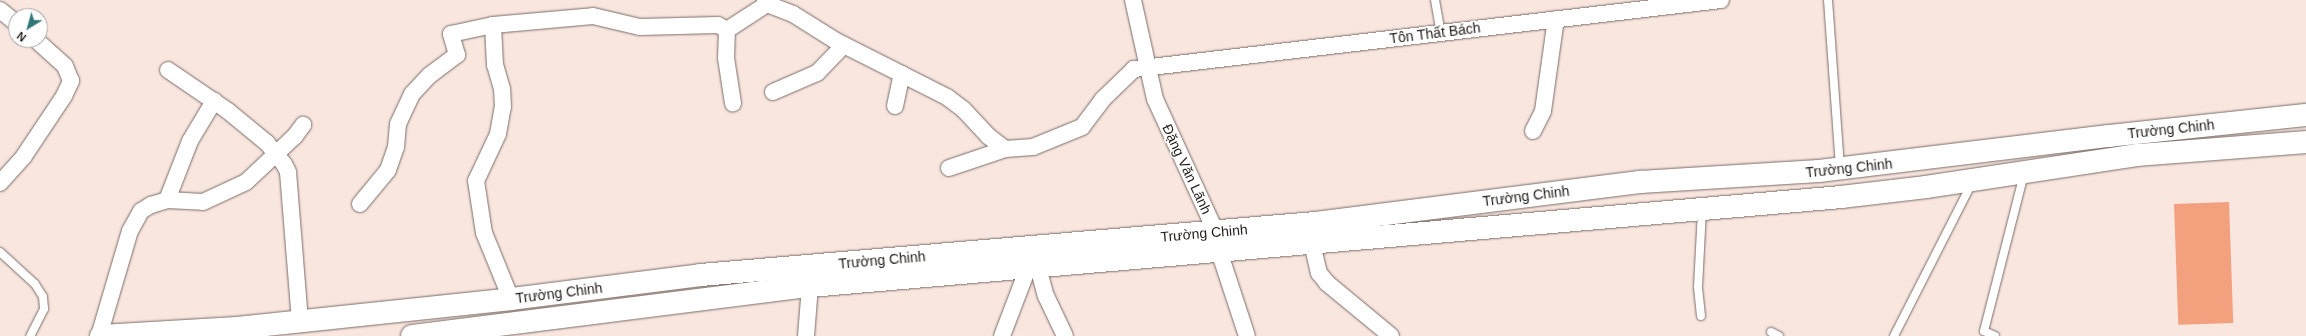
<!DOCTYPE html>
<html>
<head>
<meta charset="utf-8">
<style>
	body { margin:0 }
	#map { position:relative; width:2306px; height:336px; overflow:hidden; background:#f8e6df; font-family:Helvetica,sans-serif }
	div>[style] { position:absolute }
	[style*='--x'] { left:calc(var(--x)*1px); top:calc(var(--y)*1px); width:calc(var(--w)*1px); rotate:calc(var(--a)*1deg) }
	.building>* { inset:0; background:#f3a07f; transform-origin:0 0 }
	.roads { filter:drop-shadow(0 0 1px #7b6c66) drop-shadow(0 0 1px #7b6c66) }
	.service>* { height:8px; margin:-4px; padding:0 4px; transform-origin:4px; border-radius:4px; background:#fff }
	.minor>* { height:16px; margin:-8px; padding:0 8px; transform-origin:8px; border-radius:8px; background:#fff }
	.trunk>* { height:22px; margin:-11px; padding:0 11px; transform-origin:11px; border-radius:11px; background:#fff }
	span { translate:-50% -50%; white-space:nowrap; text-align:center; line-height:1.15; -webkit-text-stroke:3px #fff; paint-order:stroke }
	.street-label { font-size:14px; color:#221c19 }
	.north { position:absolute; left:8px; top:8px; width:40px; height:40px; box-sizing:border-box; background:#fff; border:1px solid #a7a4a3; border-radius:50%; rotate:217deg; font-size:11px; font-weight:700; line-height:16px; text-align:center; color:#221c19 }
	.north::after { content:''; display:block; margin:auto; width:14px; height:18px; background:#2f7876; clip-path:polygon(50% 0,100% 100%,50% 72%,0 100%) }
</style>
</head>
<body>
<div id="map">
	<div class="building">
		<i style="left:2229px;top:202px;width:121px;height:55px;rotate:88deg"></i>
	</div>
	<div class="roads">
		<div class="service">
			<i style="--x:1435;--y:0;--w:34;--a:80"></i>
			<i style="--x:1828;--y:0;--w:168;--a:85.9"></i>
			<i style="--x:0;--y:252;--w:47;--a:42.4"></i>
			<i style="--x:35;--y:284;--w:15;--a:58"></i>
			<i style="--x:43;--y:297;--w:12;--a:85"></i>
			<i style="--x:44;--y:309;--w:30;--a:117"></i>
			<i style="--x:1701;--y:316;--w:29;--a:-96"></i>
			<i style="--x:1698;--y:287;--w:76;--a:-87"></i>
			<i style="--x:1771;--y:332;--w:9;--a:27"></i>
			<i style="--x:1894;--y:336;--w:172;--a:-63"></i>
			<i style="--x:1995;--y:336;--w:12;--a:-156"></i>
			<i style="--x:1984;--y:331;--w:162;--a:-75.7"></i>
		</div>
		<div class="minor">
			<i style="--x:765;--y:0;--w:4;--a:63"></i>
			<i style="--x:767;--y:4;--w:28;--a:21"></i>
			<i style="--x:793;--y:14;--w:51;--a:32.1"></i>
			<i style="--x:836;--y:41;--w:124;--a:26.8"></i>
			<i style="--x:947;--y:97;--w:20;--a:37"></i>
			<i style="--x:963;--y:109;--w:37;--a:47"></i>
			<i style="--x:988;--y:136;--w:21;--a:37"></i>
			<i style="--x:1005;--y:149;--w:28;--a:-4"></i>
			<i style="--x:1033;--y:147;--w:53;--a:-22.2"></i>
			<i style="--x:1082;--y:127;--w:34;--a:-53"></i>
			<i style="--x:1102;--y:100;--w:45;--a:-44.1"></i>
			<i style="--x:1134;--y:69;--w:591;--a:-6.7"></i>
			<i style="--x:1133;--y:0;--w:101;--a:77.5"></i>
			<i style="--x:1155;--y:99;--w:146;--a:65.4"></i>
			<i style="--x:1216;--y:232;--w:19;--a:81"></i>
			<i style="--x:1219;--y:251;--w:89;--a:71.8"></i>
			<i style="--x:0;--y:10;--w:21;--a:39"></i>
			<i style="--x:727;--y:30;--w:28;--a:92"></i>
			<i style="--x:726;--y:58;--w:46;--a:81.2"></i>
			<i style="--x:168;--y:70;--w:73;--a:34.3"></i>
			<i style="--x:228;--y:111;--w:50;--a:39.4"></i>
			<i style="--x:267;--y:143;--w:27;--a:51"></i>
			<i style="--x:284;--y:164;--w:9;--a:63"></i>
			<i style="--x:288;--y:172;--w:148;--a:85.4"></i>
			<i style="--x:773;--y:92;--w:48;--a:-23.4"></i>
			<i style="--x:817;--y:73;--w:39;--a:-46"></i>
			<i style="--x:895;--y:106;--w:33;--a:-78"></i>
			<i style="--x:1533;--y:131;--w:22;--a:-63"></i>
			<i style="--x:1543;--y:111;--w:93;--a:-82"></i>
			<i style="--x:949;--y:168;--w:59;--a:-18.7"></i>
			<i style="--x:0;--y:183;--w:36;--a:-48"></i>
			<i style="--x:24;--y:156;--w:72;--a:-56.3"></i>
			<i style="--x:64;--y:96;--w:17;--a:-65"></i>
			<i style="--x:71;--y:81;--w:16;--a:-112"></i>
			<i style="--x:65;--y:66;--w:39;--a:-138"></i>
			<i style="--x:167;--y:200;--w:63;--a:-68.7"></i>
			<i style="--x:190;--y:141;--w:47;--a:-59"></i>
			<i style="--x:360;--y:204;--w:44;--a:-50.5"></i>
			<i style="--x:388;--y:170;--w:24;--a:-71"></i>
			<i style="--x:396;--y:147;--w:23;--a:-85"></i>
			<i style="--x:398;--y:124;--w:33;--a:-65"></i>
			<i style="--x:412;--y:94;--w:26;--a:-47"></i>
			<i style="--x:430;--y:75;--w:34;--a:-37"></i>
			<i style="--x:457;--y:55;--w:22;--a:-106"></i>
			<i style="--x:451;--y:34;--w:43;--a:-12.1"></i>
			<i style="--x:1314;--y:232;--w:11;--a:100"></i>
			<i style="--x:1312;--y:243;--w:31;--a:77"></i>
			<i style="--x:1319;--y:273;--w:13;--a:51"></i>
			<i style="--x:1327;--y:283;--w:83;--a:39.6"></i>
			<i style="--x:1038;--y:267;--w:30;--a:75"></i>
			<i style="--x:1046;--y:296;--w:44;--a:64.6"></i>
			<i style="--x:511;--y:299;--w:71;--a:-112.2"></i>
			<i style="--x:484;--y:233;--w:53;--a:-98.7"></i>
			<i style="--x:476;--y:181;--w:52;--a:-64.9"></i>
			<i style="--x:498;--y:134;--w:27;--a:-80"></i>
			<i style="--x:503;--y:107;--w:18;--a:-93"></i>
			<i style="--x:502;--y:89;--w:25;--a:-106"></i>
			<i style="--x:495;--y:65;--w:40;--a:-92.9"></i>
			<i style="--x:493;--y:25;--w:100;--a:-5.1"></i>
			<i style="--x:593;--y:16;--w:48;--a:13.2"></i>
			<i style="--x:640;--y:27;--w:78;--a:-1.5"></i>
			<i style="--x:718;--y:25;--w:10;--a:29"></i>
			<i style="--x:727;--y:30;--w:48;--a:-33"></i>
			<i style="--x:99;--y:336;--w:109;--a:-73.6"></i>
			<i style="--x:130;--y:231;--w:23;--a:-61"></i>
			<i style="--x:141;--y:211;--w:12;--a:-31"></i>
			<i style="--x:151;--y:205;--w:17;--a:-17"></i>
			<i style="--x:167;--y:200;--w:36;--a:3"></i>
			<i style="--x:203;--y:202;--w:47;--a:-24.9"></i>
			<i style="--x:246;--y:182;--w:67;--a:-43.2"></i>
			<i style="--x:295;--y:136;--w:14;--a:-54"></i>
			<i style="--x:806;--y:336;--w:50;--a:-85.4"></i>
			<i style="--x:1002;--y:336;--w:73;--a:-69.1"></i>
		</div>
		<div class="trunk">
			<i style="--x:101;--y:336;--w:136;--a:-3.4"></i>
			<i style="--x:237;--y:328;--w:276;--a:-6"></i>
			<i style="--x:511;--y:299;--w:192;--a:-7.2"></i>
			<i style="--x:701;--y:275;--w:616;--a:-4.84"></i>
			<i style="--x:1315;--y:223;--w:328;--a:-7.2"></i>
			<i style="--x:1640;--y:182;--w:179;--a:-3.5"></i>
			<i style="--x:1819;--y:171;--w:292;--a:-6.9"></i>
			<i style="--x:2109;--y:136;--w:198;--a:-6.1"></i>
			<i style="--x:412;--y:336;--w:401;--a:-7.2"></i>
			<i style="--x:810;--y:286;--w:1035;--a:-4.93"></i>
			<i style="--x:1841;--y:197;--w:86;--a:-6.7"></i>
			<i style="--x:1926;--y:187;--w:213;--a:-8.6"></i>
			<i style="--x:2137;--y:155;--w:169;--a:-4.4"></i>
		</div>
	</div>
	<div class="street-label">
		<span style="left:1435px;top:33px;rotate:-7deg">Tôn Thất Bách</span>
		<span style="left:2171px;top:129px;rotate:-6deg">Trường Chinh</span>
		<span style="left:1849px;top:168px;rotate:-6deg">Trường Chinh</span>
		<span style="left:1187px;top:169px;rotate:65deg">Đặng Văn Lãnh</span>
		<span style="left:1526px;top:196px;rotate:-7deg">Trường Chinh</span>
		<span style="left:1204px;top:233px;rotate:-5deg">Trường Chinh</span>
		<span style="left:882px;top:260px;rotate:-5deg">Trường Chinh</span>
		<span style="left:559px;top:293px;rotate:-7deg">Trường Chinh</span>
	</div>
	<div class="north">N</div>
</div>
</body>
</html>
